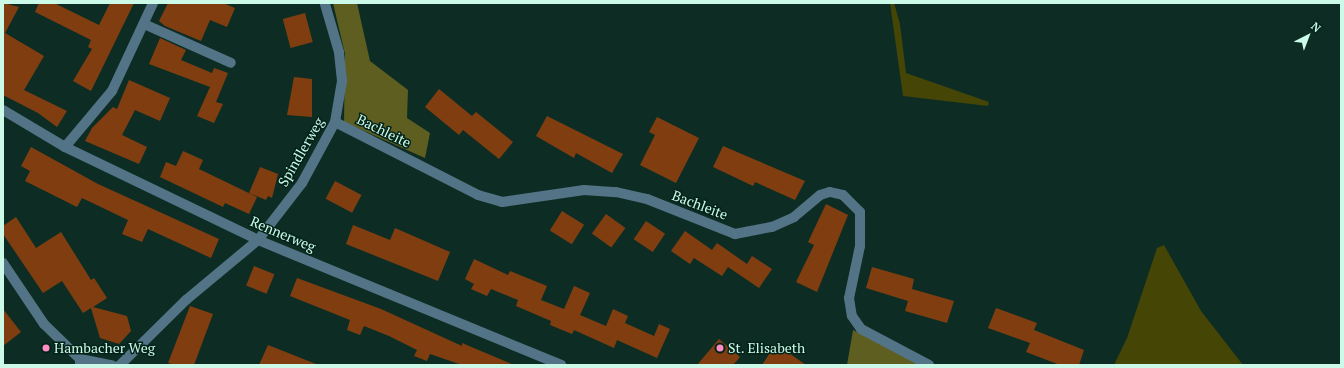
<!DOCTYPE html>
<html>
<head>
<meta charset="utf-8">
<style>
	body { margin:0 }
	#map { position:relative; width:1344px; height:368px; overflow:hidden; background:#0d2d24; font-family:"PT Serif",serif }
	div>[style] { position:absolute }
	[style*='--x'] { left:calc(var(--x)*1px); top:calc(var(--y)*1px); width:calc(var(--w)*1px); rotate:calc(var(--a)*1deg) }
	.green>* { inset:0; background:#454506 }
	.forest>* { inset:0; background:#5d5e20 }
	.building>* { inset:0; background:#803e10; transform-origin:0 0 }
	.street>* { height:10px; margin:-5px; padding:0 5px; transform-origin:5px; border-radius:5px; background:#527486 }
	.dots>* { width:11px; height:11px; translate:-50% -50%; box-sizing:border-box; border:2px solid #03231a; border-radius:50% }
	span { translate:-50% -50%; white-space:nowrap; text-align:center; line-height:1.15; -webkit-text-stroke:3px #03231a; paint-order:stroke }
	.street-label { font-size:14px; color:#cbfae8 }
	.poi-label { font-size:14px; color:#cbfae8 }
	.left { translate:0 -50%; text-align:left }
	.frame { position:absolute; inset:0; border:4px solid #cbfae8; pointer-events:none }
	.north { position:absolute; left:1288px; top:16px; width:40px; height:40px; -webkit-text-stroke:3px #03231a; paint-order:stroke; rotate:42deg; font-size:11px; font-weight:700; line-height:16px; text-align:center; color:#cbfae8 }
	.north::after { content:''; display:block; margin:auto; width:14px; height:18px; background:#cbfae8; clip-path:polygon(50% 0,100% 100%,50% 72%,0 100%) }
</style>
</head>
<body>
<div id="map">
	<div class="green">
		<i style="clip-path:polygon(890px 3px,894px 3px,900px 24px,906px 73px,989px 102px,988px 106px,903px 96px)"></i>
		<i style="clip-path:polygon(1164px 245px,1201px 311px,1243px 365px,1114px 365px,1127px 338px,1157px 248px)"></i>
	</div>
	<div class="forest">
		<i style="clip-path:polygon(333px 3px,357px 3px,370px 61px,408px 90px,407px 118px,430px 133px,425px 158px,344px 122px,345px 54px)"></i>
		<i style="clip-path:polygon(853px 330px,921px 365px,847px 365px)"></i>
	</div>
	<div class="building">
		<i style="clip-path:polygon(3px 3px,19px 7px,5px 33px,44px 56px,24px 90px,67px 111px,57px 127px,38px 113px,3px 95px)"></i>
		<i style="clip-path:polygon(39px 3px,54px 3px,99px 25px,110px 3px,134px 3px,91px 91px,73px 81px,92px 49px,88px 47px,91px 40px,35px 12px)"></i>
		<i style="clip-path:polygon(168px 3px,223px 3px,235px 8px,227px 27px,210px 20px,201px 41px,165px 26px,159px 21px)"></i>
		<i style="left:305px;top:13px;width:30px;height:23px;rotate:75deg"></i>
		<i style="clip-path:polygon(160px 38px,186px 50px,181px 60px,212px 73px,214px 68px,228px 73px,216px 102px,223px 104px,214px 123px,197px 116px,210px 87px,149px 64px)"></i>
		<i style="clip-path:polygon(294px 77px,312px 79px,312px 117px,287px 115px)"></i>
		<i style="clip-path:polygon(129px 80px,170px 98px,160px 121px,135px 110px,122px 135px,147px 147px,139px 164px,85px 141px,92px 128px,113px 107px,117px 109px)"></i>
		<i style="clip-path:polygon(439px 89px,472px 116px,476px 112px,513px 142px,499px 159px,463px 130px,459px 135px,425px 107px)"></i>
		<i style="clip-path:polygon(547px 116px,623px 154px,612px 173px,576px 153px,574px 158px,536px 136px)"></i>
		<i style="clip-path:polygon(657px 117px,699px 138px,676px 183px,640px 165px,655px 135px,649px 132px)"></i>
		<i style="clip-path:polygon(723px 146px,805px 181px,795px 200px,755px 182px,753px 186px,713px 167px)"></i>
		<i style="clip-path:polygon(31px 147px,98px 184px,219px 239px,211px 258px,148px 229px,142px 242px,122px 234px,128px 220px,82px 198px,77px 207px,25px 181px,30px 171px,21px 166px)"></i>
		<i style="clip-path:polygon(183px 151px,203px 160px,199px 169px,257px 197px,249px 214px,225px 203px,223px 207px,160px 177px,166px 162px,176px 166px)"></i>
		<i style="clip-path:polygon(260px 167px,278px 174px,272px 198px,268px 196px,266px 200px,249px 193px)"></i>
		<i style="left:335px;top:181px;width:30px;height:20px;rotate:28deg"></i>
		<i style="clip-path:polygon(826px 204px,848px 215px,817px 292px,796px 282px,814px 245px,808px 242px)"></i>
		<i style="left:562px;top:211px;width:26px;height:23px;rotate:32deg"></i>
		<i style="left:606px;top:214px;width:24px;height:24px;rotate:36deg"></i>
		<i style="clip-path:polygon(16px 217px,36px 248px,61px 232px,91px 280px,94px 278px,107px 298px,93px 307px,127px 316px,131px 331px,119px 344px,100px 338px,91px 308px,83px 313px,62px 281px,43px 293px,3px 234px,3px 226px)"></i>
		<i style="left:646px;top:221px;width:23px;height:22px;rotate:34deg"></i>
		<i style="clip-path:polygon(353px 225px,390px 240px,395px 228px,450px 252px,438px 281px,346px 244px)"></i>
		<i style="clip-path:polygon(685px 231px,712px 250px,717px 243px,747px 264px,752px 256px,772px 269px,759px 288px,728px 267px,722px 276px,694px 258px,690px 264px,671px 251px)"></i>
		<i style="clip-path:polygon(474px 259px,508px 275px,510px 271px,547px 286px,541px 300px,564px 309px,574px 286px,590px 293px,580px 315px,606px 326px,613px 309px,628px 316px,625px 323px,654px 336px,659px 324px,670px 329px,657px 358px,617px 340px,614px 348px,574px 330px,572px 334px,550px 325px,551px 321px,516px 306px,518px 300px,491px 289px,487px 296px,471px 289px,474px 284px,465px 279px)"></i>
		<i style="left:254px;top:266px;width:22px;height:21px;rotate:22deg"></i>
		<i style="clip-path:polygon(872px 267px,914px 279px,912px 289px,954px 301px,947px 323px,905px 311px,908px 301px,866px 288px)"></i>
		<i style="clip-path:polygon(297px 278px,381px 309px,462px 346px,462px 343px,514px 365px,462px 365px,430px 354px,427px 361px,414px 356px,417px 350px,389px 336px,364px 326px,360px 335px,347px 330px,350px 320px,290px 296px)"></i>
		<i style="clip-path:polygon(190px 306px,213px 314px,194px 365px,175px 365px,168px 363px)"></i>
		<i style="clip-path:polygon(996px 308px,1037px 323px,1034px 330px,1084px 350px,1079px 365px,1060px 365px,1026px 352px,1030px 343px,988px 328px)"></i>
		<i style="clip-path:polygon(3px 309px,21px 332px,3px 346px)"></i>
		<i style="clip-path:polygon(719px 339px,740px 357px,733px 365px,697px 365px)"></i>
		<i style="clip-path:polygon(776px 344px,806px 365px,762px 365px)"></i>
		<i style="clip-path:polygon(268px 345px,316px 364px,316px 365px,259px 365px)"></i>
	</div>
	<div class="street">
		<i style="--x:144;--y:24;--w:95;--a:24.1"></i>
		<i style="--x:3;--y:110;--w:72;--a:30.8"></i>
		<i style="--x:65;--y:147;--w:214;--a:25.7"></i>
		<i style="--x:258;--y:240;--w:328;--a:22.4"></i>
		<i style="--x:335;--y:122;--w:161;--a:27"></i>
		<i style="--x:478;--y:195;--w:25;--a:16"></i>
		<i style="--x:502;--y:202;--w:83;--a:-8.3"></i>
		<i style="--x:584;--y:190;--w:32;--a:4"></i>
		<i style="--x:616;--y:192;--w:32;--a:13"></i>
		<i style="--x:647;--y:199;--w:95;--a:21.7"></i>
		<i style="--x:735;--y:234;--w:38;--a:-11"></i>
		<i style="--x:772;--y:227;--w:24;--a:-24"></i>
		<i style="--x:794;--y:217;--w:34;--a:-40"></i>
		<i style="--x:820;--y:195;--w:10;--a:-17"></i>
		<i style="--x:830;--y:192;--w:13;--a:13"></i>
		<i style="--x:843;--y:195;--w:24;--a:45"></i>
		<i style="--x:860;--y:212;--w:34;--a:90"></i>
		<i style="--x:860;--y:246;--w:53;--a:101.9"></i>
		<i style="--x:849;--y:298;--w:18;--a:81"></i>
		<i style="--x:852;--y:316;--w:16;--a:55"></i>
		<i style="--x:861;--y:329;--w:77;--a:27.9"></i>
		<i style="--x:65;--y:147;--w:73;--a:-50"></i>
		<i style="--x:112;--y:91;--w:97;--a:-65"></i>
		<i style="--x:3;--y:263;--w:73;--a:56.1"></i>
		<i style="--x:44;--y:324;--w:50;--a:44.2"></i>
		<i style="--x:80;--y:359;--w:6;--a:90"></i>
		<i style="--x:80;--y:359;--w:33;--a:11"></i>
		<i style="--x:120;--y:365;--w:93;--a:-44.6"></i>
		<i style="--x:186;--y:300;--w:94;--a:-39.8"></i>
		<i style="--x:258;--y:240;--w:72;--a:-52.3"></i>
		<i style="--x:302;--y:183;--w:69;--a:-61.6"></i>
		<i style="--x:335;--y:122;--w:42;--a:-80.3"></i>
		<i style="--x:342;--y:81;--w:29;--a:-96"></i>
		<i style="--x:339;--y:52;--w:50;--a:-106.3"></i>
	</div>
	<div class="dots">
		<i style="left:46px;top:348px;background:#fb8fc4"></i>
		<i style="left:720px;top:348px;background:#fb8fc4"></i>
	</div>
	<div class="street-label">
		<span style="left:384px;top:131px;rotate:26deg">Bachleite</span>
		<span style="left:301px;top:152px;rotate:-60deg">Spindlerweg</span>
		<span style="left:700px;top:205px;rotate:21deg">Bachleite</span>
		<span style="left:283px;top:234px;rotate:23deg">Rennerweg</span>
	</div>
	<div class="poi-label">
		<span class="left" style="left:54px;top:348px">Hambacher Weg</span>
		<span class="left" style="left:728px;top:348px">St. Elisabeth</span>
	</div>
	<div class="frame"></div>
	<div class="north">N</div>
</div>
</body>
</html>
